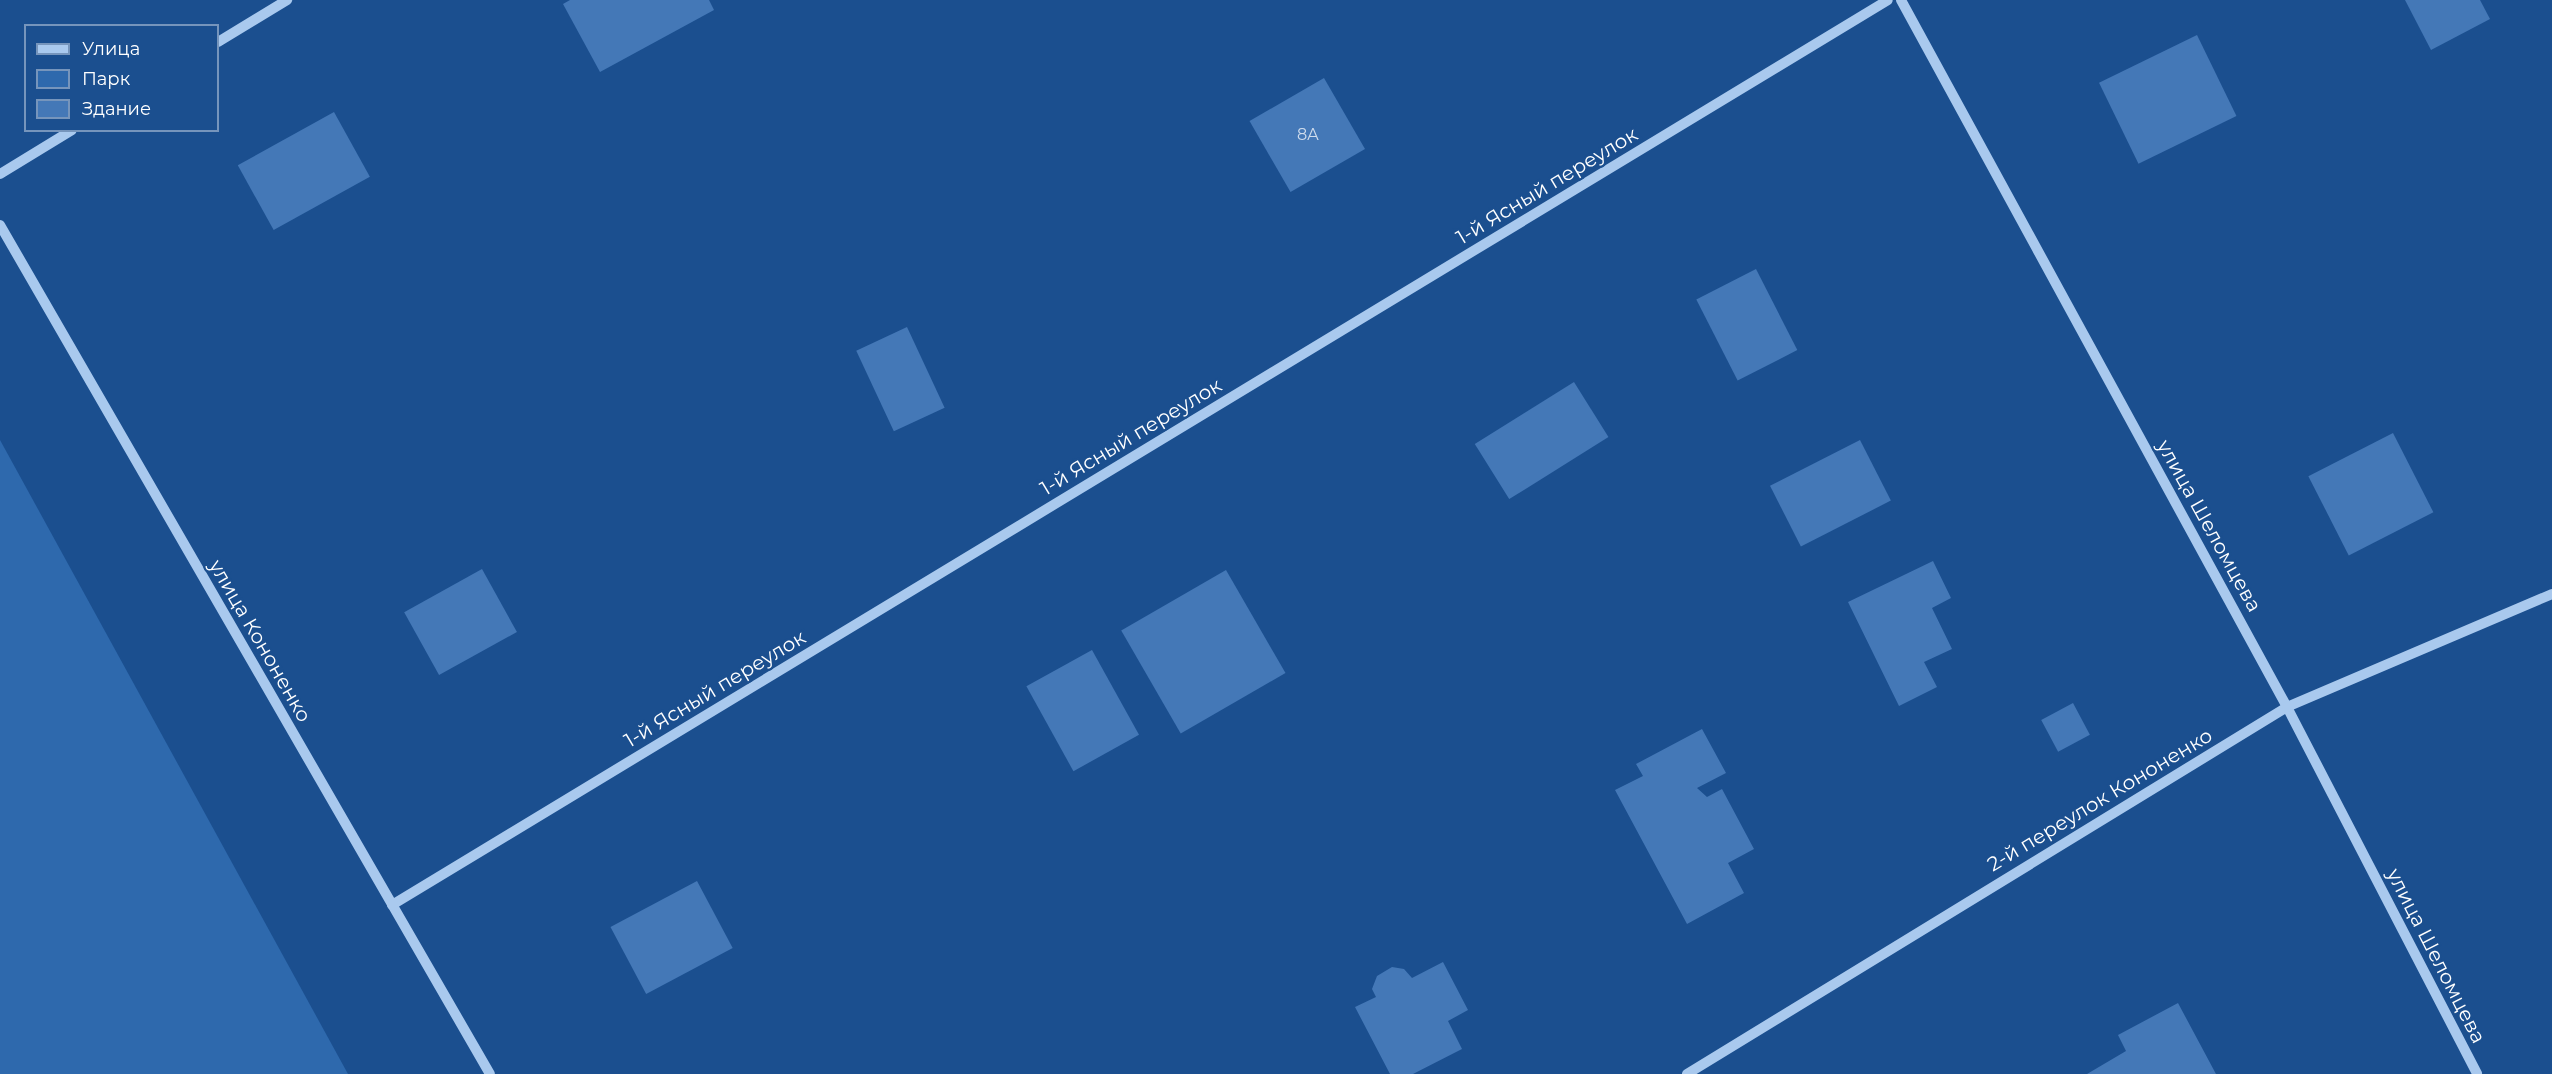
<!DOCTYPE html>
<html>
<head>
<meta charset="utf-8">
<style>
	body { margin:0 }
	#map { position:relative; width:2552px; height:1074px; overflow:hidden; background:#1b4f8f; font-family:Montserrat,sans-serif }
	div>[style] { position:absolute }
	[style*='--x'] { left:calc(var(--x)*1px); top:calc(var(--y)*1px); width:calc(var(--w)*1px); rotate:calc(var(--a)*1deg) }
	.green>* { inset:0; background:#2e69ad }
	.building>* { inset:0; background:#4478b7; transform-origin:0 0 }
	.minor>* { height:10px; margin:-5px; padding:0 5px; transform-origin:5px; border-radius:5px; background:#a9c9ee }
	span { translate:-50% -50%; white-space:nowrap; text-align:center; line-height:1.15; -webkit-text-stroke:4.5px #1b4f8f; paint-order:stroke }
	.number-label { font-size:16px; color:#d0dded }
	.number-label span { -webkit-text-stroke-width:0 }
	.street-label { font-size:20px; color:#fff }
	.legend { position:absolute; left:24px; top:24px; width:195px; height:108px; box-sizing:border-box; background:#1b4f8f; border:2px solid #7695bc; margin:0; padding:8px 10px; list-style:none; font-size:18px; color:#fff }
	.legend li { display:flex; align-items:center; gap:12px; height:30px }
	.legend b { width:30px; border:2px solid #7695bc }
</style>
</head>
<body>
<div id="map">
	<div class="green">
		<i style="clip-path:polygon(0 440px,348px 1074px,0 1074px)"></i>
	</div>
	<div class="building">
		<i style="clip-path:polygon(570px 0,709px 0,714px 10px,600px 72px,563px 4px)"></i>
		<i style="clip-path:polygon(2405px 0,2480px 0,2490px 19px,2431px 50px)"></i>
		<i style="left:2197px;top:35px;width:90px;height:109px;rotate:64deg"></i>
		<i style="left:1324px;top:78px;width:82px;height:86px;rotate:60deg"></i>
		<i style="left:334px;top:112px;width:74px;height:110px;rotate:61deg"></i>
		<i style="left:1756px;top:269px;width:91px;height:67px;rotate:63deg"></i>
		<i style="left:907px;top:327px;width:89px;height:56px;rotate:65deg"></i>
		<i style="left:1574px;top:382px;width:65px;height:117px;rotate:58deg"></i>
		<i style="left:2393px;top:433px;width:89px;height:95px;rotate:63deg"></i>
		<i style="left:1860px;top:440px;width:68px;height:101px;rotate:63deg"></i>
		<i style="clip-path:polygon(1933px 561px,1951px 598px,1932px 608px,1952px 649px,1924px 662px,1937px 687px,1899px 706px,1848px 602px)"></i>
		<i style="left:482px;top:569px;width:72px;height:89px;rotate:61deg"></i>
		<i style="left:1226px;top:570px;width:119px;height:121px;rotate:60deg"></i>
		<i style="left:1092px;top:650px;width:97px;height:75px;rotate:61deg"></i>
		<i style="left:2073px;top:703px;width:36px;height:36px;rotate:62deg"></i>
		<i style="clip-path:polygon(1702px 729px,1726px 773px,1697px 788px,1707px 797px,1722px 789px,1754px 849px,1728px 863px,1744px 893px,1687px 924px,1615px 790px,1643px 776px,1636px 764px)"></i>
		<i style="left:697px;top:881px;width:76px;height:98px;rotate:62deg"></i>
		<i style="clip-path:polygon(1443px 962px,1468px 1010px,1448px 1021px,1462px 1049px,1413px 1074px,1390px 1074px,1355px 1007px,1376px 997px,1372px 989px,1377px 976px,1392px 967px,1404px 969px,1412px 978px)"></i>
		<i style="clip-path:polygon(2178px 1003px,2216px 1074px,2087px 1074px,2126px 1051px,2118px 1035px)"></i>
	</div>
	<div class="minor">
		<i style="--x:1901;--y:0;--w:806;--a:61.37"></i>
		<i style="--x:2287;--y:707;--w:413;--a:62.6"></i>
		<i style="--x:218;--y:42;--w:81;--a:-31.3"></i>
		<i style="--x:0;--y:174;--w:84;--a:-31.4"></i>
		<i style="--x:0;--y:225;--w:980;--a:60.01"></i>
		<i style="--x:392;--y:905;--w:1748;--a:-31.17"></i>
		<i style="--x:1687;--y:1074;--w:703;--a:-31.45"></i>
		<i style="--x:2287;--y:707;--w:288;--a:-23.1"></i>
	</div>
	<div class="number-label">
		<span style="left:1308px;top:135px">8А</span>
	</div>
	<div class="street-label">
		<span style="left:1547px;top:186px;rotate:-31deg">1-й Ясный переулок</span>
		<span style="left:1131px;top:437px;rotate:-31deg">1-й Ясный переулок</span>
		<span style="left:2209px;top:526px;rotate:61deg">улица Шеломцева</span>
		<span style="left:260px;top:641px;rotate:60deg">улица Кононенко</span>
		<span style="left:715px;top:689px;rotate:-31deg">1-й Ясный переулок</span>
		<span style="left:2100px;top:800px;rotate:-31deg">2-й переулок Кононенко</span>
		<span style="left:2436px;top:956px;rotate:63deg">улица Шеломцева</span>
	</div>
	<ul class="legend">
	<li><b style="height:8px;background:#a9c9ee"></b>Улица</li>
	<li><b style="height:16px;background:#2e69ad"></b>Парк</li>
	<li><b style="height:16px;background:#4478b7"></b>Здание</li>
	</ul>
</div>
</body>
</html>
